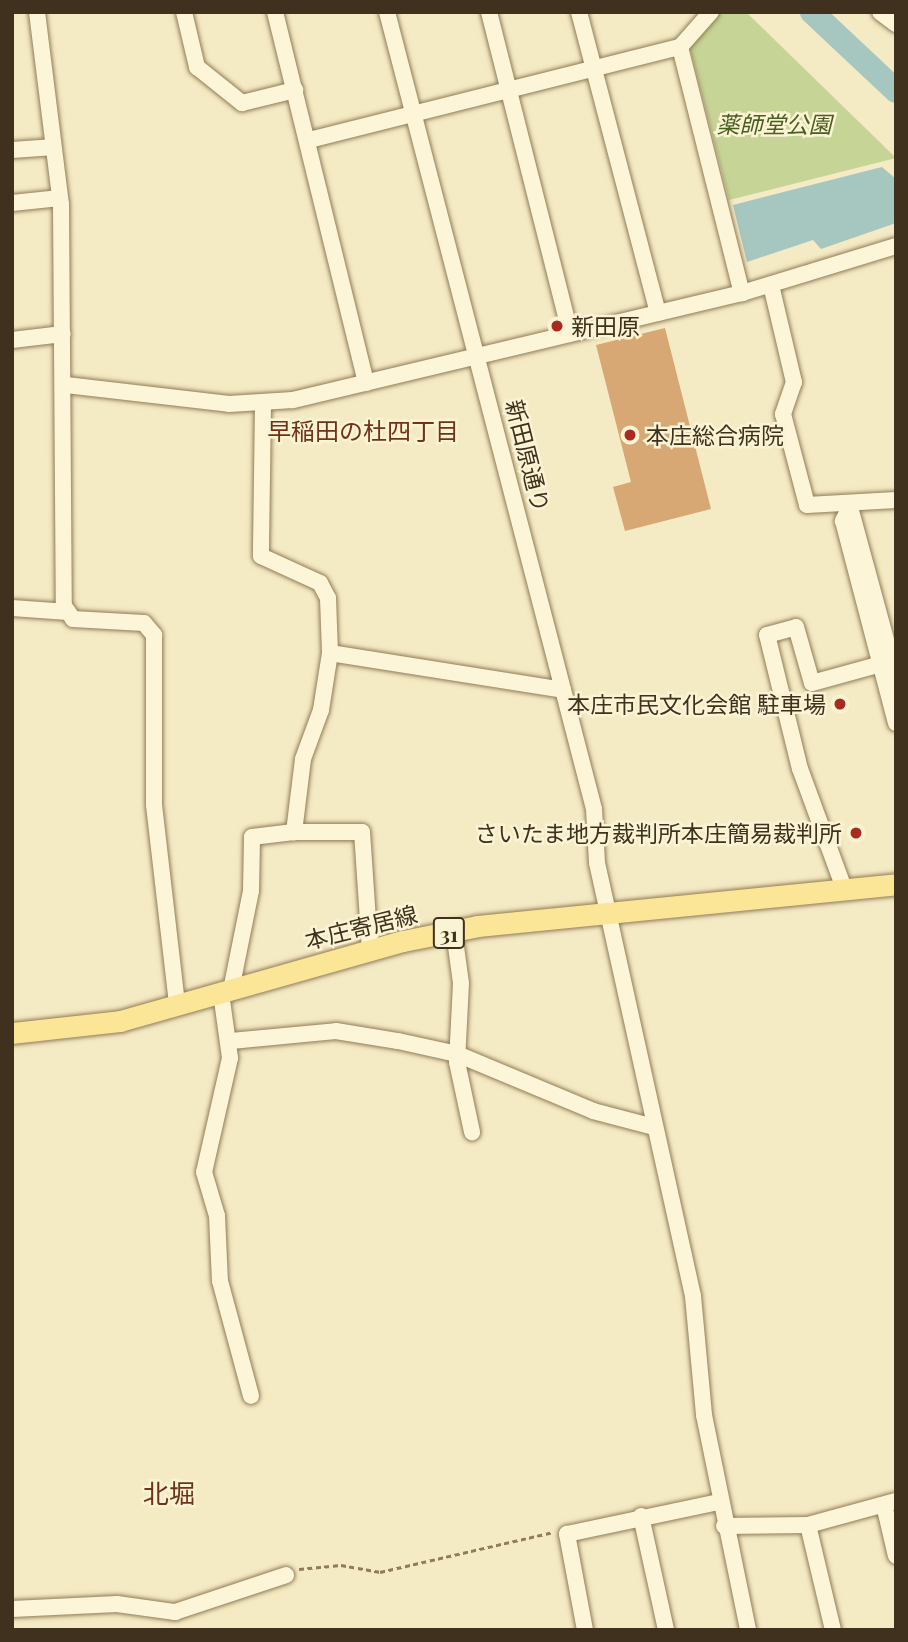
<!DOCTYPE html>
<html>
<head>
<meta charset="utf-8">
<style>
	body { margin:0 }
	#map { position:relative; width:908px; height:1642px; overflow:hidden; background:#f4eac3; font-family:"Playfair Display","Noto Sans JP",serif }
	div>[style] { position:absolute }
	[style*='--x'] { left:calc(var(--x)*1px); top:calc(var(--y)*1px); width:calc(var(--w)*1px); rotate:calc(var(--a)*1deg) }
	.green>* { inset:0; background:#c6d495 }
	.water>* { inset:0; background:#a6c6c0 }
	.river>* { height:24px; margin:-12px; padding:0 12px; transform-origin:12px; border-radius:12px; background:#a6c6c0 }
	.building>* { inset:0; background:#d7a774 }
	.path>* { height:2.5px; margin-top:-1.25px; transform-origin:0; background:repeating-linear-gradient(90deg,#917c57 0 5px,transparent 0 8.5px) }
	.roads { filter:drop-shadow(0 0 2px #917c57) drop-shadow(0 0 2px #917c57) }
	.minor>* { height:16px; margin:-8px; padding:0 8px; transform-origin:8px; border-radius:8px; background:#fdf5d8 }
	.major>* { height:21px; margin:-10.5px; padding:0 10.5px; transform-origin:10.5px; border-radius:10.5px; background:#fbe597 }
	.dots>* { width:19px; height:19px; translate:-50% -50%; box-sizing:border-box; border:4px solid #faf3d4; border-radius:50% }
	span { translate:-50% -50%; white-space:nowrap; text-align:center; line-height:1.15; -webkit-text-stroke:5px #faf3d4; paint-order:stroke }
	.shield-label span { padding:2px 5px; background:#faf3d4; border:2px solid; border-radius:5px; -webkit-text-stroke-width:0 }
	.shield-label { font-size:21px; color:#3f311d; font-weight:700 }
	.park-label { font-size:23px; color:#495e21; font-style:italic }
	.poi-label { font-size:23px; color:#3f311d }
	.left { translate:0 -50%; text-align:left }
	.right { translate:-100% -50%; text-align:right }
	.street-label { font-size:23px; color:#3f311d }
	.neighbourhood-label { font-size:24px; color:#713217 }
	.quarter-label { font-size:26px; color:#713217 }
	.frame { position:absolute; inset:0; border:14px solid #3f311d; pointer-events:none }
</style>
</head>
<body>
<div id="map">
	<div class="green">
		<i style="clip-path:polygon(717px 12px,746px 12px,896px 158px,729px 200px,689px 44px)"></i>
	</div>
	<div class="water">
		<i style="clip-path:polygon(882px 167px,896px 179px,896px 223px,821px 249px,813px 240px,747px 262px,733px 205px)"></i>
	</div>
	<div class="river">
		<i style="--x:812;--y:12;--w:115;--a:43.2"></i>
	</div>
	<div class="building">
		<i style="clip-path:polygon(665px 328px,711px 509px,625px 531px,613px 487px,631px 482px,596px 345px)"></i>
	</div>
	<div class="path">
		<i style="--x:299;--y:1569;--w:42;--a:-5.4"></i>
		<i style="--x:341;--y:1565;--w:40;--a:10"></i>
		<i style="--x:380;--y:1572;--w:178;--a:-13"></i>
	</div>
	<div class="roads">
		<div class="minor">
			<i style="--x:37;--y:12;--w:193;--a:82.9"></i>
			<i style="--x:61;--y:204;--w:402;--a:89.6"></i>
			<i style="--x:64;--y:606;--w:16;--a:55"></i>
			<i style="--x:73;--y:619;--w:71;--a:3.2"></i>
			<i style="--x:144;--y:623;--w:16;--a:50"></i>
			<i style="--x:154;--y:635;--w:170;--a:90"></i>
			<i style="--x:154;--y:805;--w:201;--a:83.4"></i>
			<i style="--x:184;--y:12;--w:57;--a:76.7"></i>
			<i style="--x:197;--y:67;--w:58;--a:38.7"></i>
			<i style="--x:242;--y:103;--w:55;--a:-13.8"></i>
			<i style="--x:275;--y:12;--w:382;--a:76.2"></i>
			<i style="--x:387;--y:12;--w:823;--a:75.44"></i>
			<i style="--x:594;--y:809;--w:54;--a:86.8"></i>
			<i style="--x:597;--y:863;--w:444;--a:77.5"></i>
			<i style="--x:693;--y:1296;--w:120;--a:84.7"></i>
			<i style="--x:704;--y:1415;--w:219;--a:78.4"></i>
			<i style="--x:489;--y:12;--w:329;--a:75.8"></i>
			<i style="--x:579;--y:12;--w:311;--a:75.3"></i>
			<i style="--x:880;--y:12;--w:20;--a:37"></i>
			<i style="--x:680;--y:47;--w:47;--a:-48.5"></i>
			<i style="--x:309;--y:140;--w:382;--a:-14.1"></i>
			<i style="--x:680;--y:47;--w:254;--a:75.9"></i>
			<i style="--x:12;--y:150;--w:39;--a:-4"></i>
			<i style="--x:12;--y:203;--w:48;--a:-5.9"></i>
			<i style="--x:771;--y:285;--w:100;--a:76.7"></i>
			<i style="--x:794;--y:382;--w:34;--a:109"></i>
			<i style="--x:783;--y:414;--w:94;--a:75.2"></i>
			<i style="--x:807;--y:505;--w:89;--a:-3.2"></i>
			<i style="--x:12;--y:340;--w:51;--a:-6.7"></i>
			<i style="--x:66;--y:385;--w:164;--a:6.6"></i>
			<i style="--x:229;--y:404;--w:64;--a:-3.6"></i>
			<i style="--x:293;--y:400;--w:462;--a:-13.4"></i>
			<i style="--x:742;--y:293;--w:161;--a:-17"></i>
			<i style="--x:263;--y:404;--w:152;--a:90.8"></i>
			<i style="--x:261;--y:556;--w:65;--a:24.6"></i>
			<i style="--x:320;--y:583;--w:17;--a:62"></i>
			<i style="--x:328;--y:598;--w:55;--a:87.9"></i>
			<i style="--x:330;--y:653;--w:236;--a:9"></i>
			<i style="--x:850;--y:507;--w:16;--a:117"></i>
			<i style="--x:843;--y:521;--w:209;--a:75.3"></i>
			<i style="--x:850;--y:507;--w:175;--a:74.8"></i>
			<i style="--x:12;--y:608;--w:56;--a:4.1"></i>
			<i style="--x:330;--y:653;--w:58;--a:99"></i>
			<i style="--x:321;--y:710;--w:52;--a:110.2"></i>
			<i style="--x:303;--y:759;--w:74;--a:97"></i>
			<i style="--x:294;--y:832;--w:68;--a:0"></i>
			<i style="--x:362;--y:832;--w:118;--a:86.1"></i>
			<i style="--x:845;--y:891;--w:130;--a:-110.2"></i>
			<i style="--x:800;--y:769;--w:138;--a:-103.8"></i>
			<i style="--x:767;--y:635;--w:30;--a:-15"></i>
			<i style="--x:796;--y:627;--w:58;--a:74.1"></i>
			<i style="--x:812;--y:683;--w:83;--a:-15.4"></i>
			<i style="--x:454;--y:932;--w:51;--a:82.2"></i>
			<i style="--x:461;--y:983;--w:79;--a:92.9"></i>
			<i style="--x:457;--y:1062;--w:72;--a:77.9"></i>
			<i style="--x:231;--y:990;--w:101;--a:-78.6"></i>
			<i style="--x:251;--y:891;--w:54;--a:-88.9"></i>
			<i style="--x:252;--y:837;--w:42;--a:-6.8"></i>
			<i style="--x:221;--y:993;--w:66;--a:82.1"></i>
			<i style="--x:230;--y:1058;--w:117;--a:102.8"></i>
			<i style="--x:204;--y:1172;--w:46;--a:73.5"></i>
			<i style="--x:217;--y:1216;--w:65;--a:87.4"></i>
			<i style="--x:220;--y:1281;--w:119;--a:74.9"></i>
			<i style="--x:231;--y:1041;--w:105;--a:-5.4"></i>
			<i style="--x:336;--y:1031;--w:63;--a:9.2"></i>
			<i style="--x:398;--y:1041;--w:60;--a:12.4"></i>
			<i style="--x:457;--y:1054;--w:147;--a:22.7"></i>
			<i style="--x:593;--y:1111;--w:63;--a:14.7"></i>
			<i style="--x:884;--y:1505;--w:52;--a:76.8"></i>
			<i style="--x:641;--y:1516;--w:117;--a:77.6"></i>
			<i style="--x:808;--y:1525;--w:108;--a:76.6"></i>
			<i style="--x:724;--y:1526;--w:84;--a:-0.7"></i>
			<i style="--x:808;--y:1525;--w:91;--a:-15.3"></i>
			<i style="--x:12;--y:1609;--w:105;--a:-2.7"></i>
			<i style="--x:117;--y:1604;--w:59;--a:7.9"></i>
			<i style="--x:175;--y:1612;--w:117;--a:-18.4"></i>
			<i style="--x:585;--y:1630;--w:98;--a:-100.6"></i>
			<i style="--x:567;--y:1534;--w:155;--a:-11.9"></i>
		</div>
		<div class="major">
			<i style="--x:12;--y:1033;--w:109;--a:-6.3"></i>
			<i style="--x:120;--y:1021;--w:294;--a:-15.8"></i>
			<i style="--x:403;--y:941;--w:76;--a:-11.3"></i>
			<i style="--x:478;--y:926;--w:420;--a:-5.7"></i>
		</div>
	</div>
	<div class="dots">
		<i style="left:557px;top:326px;background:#a82b1f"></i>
		<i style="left:630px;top:435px;background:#a82b1f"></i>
		<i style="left:840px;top:704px;background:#a82b1f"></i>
		<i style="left:856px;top:833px;background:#a82b1f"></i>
	</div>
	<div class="shield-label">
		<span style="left:449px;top:933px">31</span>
	</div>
	<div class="park-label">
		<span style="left:774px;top:124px">薬師堂公園</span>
	</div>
	<div class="poi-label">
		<span class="left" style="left:571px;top:326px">新田原</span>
		<span class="left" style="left:646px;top:435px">本庄総合病院</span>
		<span class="right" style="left:826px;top:704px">本庄市民文化会館 駐車場</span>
		<span class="right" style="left:842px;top:833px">さいたま地方裁判所本庄簡易裁判所</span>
	</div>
	<div class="street-label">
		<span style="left:528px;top:456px;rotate:76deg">新田原通り</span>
		<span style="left:361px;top:927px;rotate:-14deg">本庄寄居線</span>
	</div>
	<div class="neighbourhood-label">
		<span style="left:363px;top:431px">早稲田の杜四丁目</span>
	</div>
	<div class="quarter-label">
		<span style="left:169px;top:1493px">北堀</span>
	</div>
	<div class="frame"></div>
</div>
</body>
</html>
